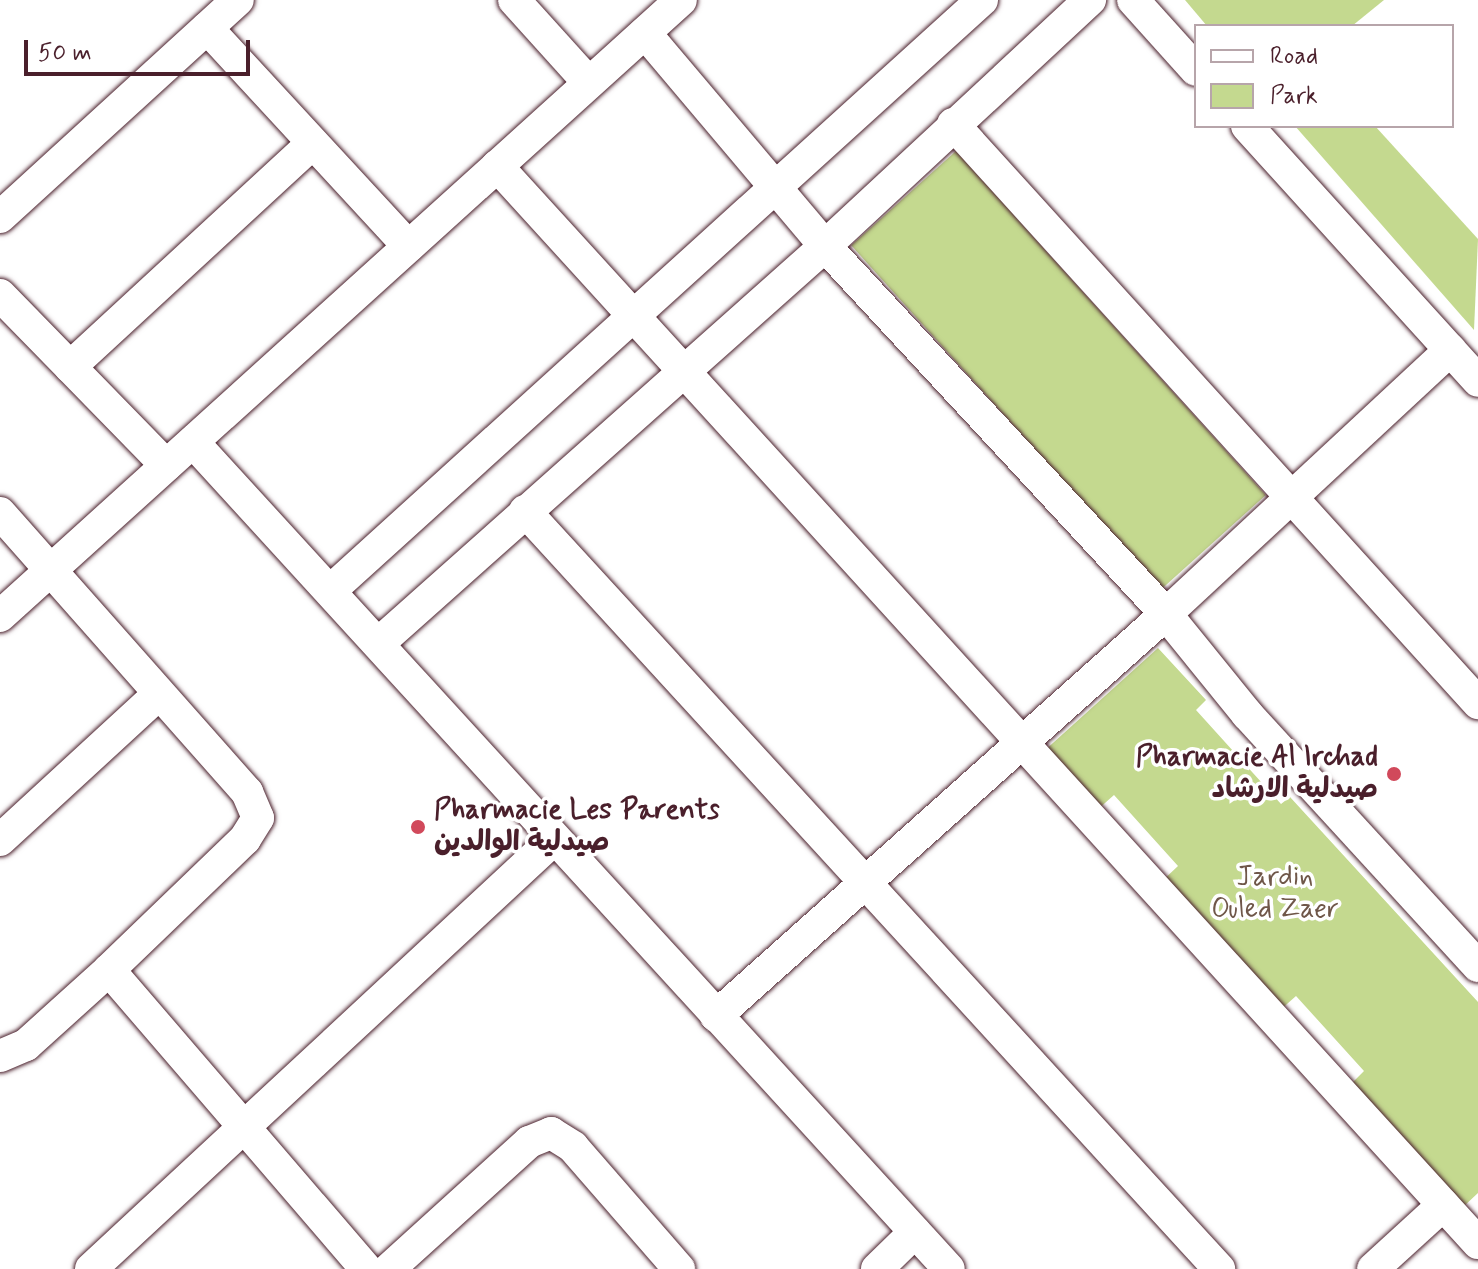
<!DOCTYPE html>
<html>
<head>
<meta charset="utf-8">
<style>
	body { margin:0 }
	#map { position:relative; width:1478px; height:1269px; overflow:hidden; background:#fff; font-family:Mynerve,"Playpen Sans Arabic",sans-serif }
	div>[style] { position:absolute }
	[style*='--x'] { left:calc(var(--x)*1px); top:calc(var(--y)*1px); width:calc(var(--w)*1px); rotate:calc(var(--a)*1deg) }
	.green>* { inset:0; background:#c4d98f; transform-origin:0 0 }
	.roads { filter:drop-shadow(0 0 2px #4a1f2b) drop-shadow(0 0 2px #4a1f2b) }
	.minor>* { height:32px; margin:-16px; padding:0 16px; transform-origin:16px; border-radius:16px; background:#fff }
	.dots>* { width:22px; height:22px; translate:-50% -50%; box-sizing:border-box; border:4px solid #fff; border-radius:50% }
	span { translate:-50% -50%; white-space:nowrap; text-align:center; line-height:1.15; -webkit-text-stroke:7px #fff; paint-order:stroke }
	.poi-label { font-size:28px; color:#4a1f2b; font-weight:700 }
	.right { translate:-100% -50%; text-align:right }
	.left { translate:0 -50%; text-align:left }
	.park-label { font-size:28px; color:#6f5749 }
	.legend { position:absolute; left:1194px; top:24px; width:260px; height:104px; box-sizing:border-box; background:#fff; border:2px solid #b7a5aa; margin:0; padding:10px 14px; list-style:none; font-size:24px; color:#4a1f2b }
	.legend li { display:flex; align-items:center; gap:16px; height:40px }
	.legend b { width:40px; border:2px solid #b7a5aa }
	.scale { position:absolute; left:24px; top:40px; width:226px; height:36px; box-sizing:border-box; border:4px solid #4a1f2b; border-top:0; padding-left:10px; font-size:24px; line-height:28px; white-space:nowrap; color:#4a1f2b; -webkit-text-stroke:6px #fff; paint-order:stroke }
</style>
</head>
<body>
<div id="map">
	<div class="green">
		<i style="clip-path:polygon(1185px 0,1384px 0,1352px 26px,1207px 26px)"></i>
		<i style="clip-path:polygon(1295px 126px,1375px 126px,1478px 239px,1474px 330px)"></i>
		<i style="left:956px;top:151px;width:463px;height:141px;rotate:48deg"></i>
		<i style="clip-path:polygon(1158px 648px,1206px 700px,1196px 710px,1281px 804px,1290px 797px,1478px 1002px,1478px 1193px,1463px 1207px,1351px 1084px,1364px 1071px,1296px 996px,1278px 1012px,1161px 882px,1178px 866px,1114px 795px,1096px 811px,1043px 752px)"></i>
	</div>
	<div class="roads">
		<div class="minor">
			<i style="--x:514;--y:0;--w:110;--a:47.9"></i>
			<i style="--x:1133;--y:0;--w:94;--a:48"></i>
			<i style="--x:207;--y:28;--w:297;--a:47.3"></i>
			<i style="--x:645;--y:33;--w:279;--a:49.8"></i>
			<i style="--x:825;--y:246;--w:502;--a:47.18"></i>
			<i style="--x:1166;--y:614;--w:129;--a:51"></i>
			<i style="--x:1247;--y:714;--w:342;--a:47.5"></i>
			<i style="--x:953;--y:124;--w:782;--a:47.8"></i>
			<i style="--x:1247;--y:126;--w:344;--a:47.8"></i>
			<i style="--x:497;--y:166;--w:1457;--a:47.67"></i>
			<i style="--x:0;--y:217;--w:322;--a:-42.4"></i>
			<i style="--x:0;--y:295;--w:238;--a:45.7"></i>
			<i style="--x:70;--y:367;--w:330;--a:-42.7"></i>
			<i style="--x:193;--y:442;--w:1120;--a:47.57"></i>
			<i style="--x:525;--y:511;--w:1028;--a:47.52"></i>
			<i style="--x:0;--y:513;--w:373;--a:48.5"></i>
			<i style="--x:247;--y:792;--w:28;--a:67"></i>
			<i style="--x:258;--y:818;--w:25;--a:122"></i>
			<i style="--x:245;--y:839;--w:189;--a:136.1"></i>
			<i style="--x:109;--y:970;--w:112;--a:137.9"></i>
			<i style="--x:26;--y:1045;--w:28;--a:157"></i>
			<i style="--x:330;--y:591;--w:880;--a:-42.19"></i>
			<i style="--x:0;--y:616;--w:918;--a:-42.13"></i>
			<i style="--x:379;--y:643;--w:597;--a:-41.67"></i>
			<i style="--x:825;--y:246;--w:362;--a:-42.9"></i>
			<i style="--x:0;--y:840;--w:216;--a:-42.6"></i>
			<i style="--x:109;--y:970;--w:394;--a:49.3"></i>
			<i style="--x:716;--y:1016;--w:603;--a:-41.78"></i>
			<i style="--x:1166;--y:614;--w:388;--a:-42.9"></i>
			<i style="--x:91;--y:1269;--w:629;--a:-42.87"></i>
			<i style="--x:389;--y:1269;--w:189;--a:-42.2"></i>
			<i style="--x:529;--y:1142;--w:24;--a:-22"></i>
			<i style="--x:551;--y:1133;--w:26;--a:32"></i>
			<i style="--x:573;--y:1147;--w:162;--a:49"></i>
			<i style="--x:877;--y:1269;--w:53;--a:-44.2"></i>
			<i style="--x:1373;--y:1269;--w:95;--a:-42.4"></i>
		</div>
	</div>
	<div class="dots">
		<i style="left:1394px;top:774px;background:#d1495b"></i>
		<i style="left:418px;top:827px;background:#d1495b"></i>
	</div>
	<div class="poi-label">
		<span class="right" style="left:1378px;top:774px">Pharmacie Al Irchad<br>صيدلية الارشاد</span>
		<span class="left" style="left:434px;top:827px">Pharmacie Les Parents<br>صيدلية الوالدين</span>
	</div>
	<div class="park-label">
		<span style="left:1275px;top:894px">Jardin<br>Ouled Zaer</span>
	</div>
	<ul class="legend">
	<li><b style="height:10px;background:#fff"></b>Road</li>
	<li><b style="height:22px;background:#c4d98f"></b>Park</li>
	</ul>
	<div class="scale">50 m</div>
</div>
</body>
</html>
